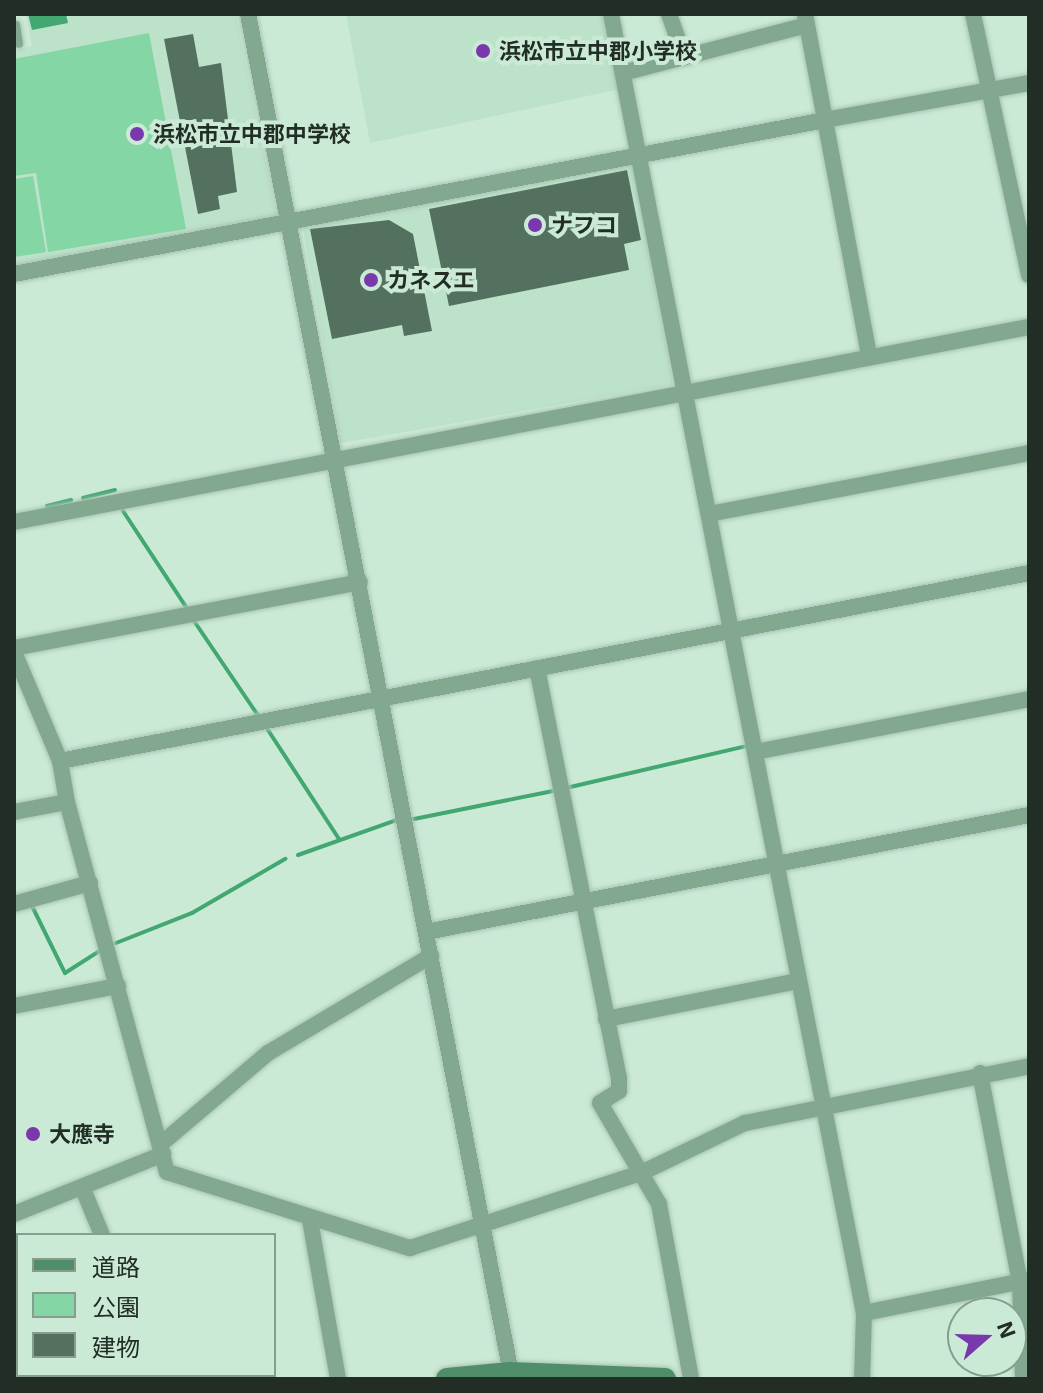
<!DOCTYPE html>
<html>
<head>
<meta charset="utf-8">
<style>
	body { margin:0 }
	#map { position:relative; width:1043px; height:1393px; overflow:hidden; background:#cbead6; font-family:"Exo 2","Noto Sans JP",sans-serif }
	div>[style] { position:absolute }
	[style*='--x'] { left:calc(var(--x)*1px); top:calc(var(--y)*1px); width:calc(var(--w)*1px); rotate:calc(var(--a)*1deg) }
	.built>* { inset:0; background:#bce2c9; transform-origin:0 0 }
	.green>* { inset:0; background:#84d6a5 }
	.water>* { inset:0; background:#42a770 }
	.stream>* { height:4px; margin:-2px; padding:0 2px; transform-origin:2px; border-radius:2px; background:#42a770 }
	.building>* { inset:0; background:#54705e }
	.roads { filter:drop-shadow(0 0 2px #a9c4b3) drop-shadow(0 0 2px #a9c4b3) }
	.lane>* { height:8px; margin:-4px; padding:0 4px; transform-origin:4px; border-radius:4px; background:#82a990 }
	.street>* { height:16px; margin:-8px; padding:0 8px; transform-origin:8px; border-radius:8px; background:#82a990 }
	.secondary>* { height:22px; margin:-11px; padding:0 11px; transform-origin:11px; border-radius:11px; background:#508d69 }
	.dots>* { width:22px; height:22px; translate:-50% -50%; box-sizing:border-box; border:4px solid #cbead6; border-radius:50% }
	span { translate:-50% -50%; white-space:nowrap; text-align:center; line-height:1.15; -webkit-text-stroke:8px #cbead6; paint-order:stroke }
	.poi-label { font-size:22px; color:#212d25; font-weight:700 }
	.left { translate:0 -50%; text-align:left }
	.frame { position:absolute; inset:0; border:16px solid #212d25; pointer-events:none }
	.legend { position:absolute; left:16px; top:1233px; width:260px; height:144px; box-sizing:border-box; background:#cbead6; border:2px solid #879e8f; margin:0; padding:10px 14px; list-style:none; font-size:24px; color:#212d25 }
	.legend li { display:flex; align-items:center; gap:16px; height:40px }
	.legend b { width:40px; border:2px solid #879e8f }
	.north { position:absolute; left:947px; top:1297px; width:80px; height:80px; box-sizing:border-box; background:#cbead6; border:2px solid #879e8f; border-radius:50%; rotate:70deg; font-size:22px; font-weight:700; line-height:32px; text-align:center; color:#212d25 }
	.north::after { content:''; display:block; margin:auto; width:28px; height:36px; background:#7938ac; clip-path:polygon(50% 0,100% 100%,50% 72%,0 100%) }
</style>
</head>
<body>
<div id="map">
	<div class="built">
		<i style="clip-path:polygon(26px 14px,236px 14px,277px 218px,14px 266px,14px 50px,32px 46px)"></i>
		<i style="clip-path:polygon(346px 14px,605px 14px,620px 89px,370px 143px)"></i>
		<i style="left:634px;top:165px;width:223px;height:337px;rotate:80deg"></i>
	</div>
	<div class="green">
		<i style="clip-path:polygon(149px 33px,186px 229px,48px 252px,36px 173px,14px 176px,14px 59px)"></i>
		<i style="clip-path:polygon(33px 176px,46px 252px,14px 257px,14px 179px)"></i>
	</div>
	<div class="water">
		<i style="clip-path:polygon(28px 14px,66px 14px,68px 23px,32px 30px)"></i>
	</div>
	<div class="stream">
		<i style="--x:83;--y:498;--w:33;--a:-14"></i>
		<i style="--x:47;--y:506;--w:25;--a:-14"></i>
		<i style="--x:123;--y:511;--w:118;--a:56.7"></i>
		<i style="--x:192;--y:618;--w:120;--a:55.9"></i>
		<i style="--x:266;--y:727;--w:134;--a:56.9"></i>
		<i style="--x:566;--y:788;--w:186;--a:-13.1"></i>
		<i style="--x:414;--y:819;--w:147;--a:-11.4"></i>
		<i style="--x:298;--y:855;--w:105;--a:-19.5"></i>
		<i style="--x:31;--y:904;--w:77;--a:63.8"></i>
		<i style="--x:65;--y:973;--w:43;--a:-32.6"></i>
		<i style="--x:116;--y:943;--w:82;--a:-21.5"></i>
		<i style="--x:192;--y:913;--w:108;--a:-30.1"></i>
	</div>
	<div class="building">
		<i style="clip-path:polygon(193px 34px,199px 67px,221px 63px,237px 192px,218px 196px,220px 209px,198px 214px,164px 39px)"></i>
		<i style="clip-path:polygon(627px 170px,641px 240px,624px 244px,629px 270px,449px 306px,429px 209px)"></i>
		<i style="clip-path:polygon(389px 220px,413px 234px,432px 331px,404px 336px,402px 325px,332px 339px,310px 229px)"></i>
	</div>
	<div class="roads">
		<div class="lane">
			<i style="--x:16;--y:25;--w:19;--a:81"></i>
		</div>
		<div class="street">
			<i style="--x:248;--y:14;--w:1390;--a:79.05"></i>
			<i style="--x:611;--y:14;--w:1323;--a:78.98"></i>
			<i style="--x:864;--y:1313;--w:66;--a:91.7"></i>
			<i style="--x:669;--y:14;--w:46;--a:70.8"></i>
			<i style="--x:805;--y:14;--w:108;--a:79.3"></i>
			<i style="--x:825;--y:120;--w:207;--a:-10.3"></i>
			<i style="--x:973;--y:14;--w:267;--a:77.9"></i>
			<i style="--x:623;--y:73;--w:190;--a:-14.6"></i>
			<i style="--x:14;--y:274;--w:825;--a:-10.75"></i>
			<i style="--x:825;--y:120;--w:238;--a:79.4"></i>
			<i style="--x:709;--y:514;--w:326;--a:-10.8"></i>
			<i style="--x:14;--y:522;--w:1034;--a:-10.88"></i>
			<i style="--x:14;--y:648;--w:352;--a:-10.8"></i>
			<i style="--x:14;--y:652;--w:118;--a:67.1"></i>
			<i style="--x:537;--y:668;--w:419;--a:78.7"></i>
			<i style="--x:619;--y:1079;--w:12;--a:90"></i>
			<i style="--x:619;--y:1091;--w:22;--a:148"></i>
			<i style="--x:600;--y:1103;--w:117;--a:59.7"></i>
			<i style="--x:659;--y:1204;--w:178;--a:79.6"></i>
			<i style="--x:755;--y:752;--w:279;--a:-10.9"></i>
			<i style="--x:67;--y:802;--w:383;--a:74.9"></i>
			<i style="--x:167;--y:1172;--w:255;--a:17.4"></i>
			<i style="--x:410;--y:1248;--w:243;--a:-18"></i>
			<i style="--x:641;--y:1173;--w:115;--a:-25.7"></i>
			<i style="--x:745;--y:1123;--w:290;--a:-11.3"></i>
			<i style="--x:14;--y:812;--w:54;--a:-10.7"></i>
			<i style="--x:67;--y:802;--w:42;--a:-99.7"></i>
			<i style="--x:60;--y:761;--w:987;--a:-10.98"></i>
			<i style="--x:14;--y:904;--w:79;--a:-15.4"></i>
			<i style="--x:426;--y:932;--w:614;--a:-10.98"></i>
			<i style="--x:14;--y:1006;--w:106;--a:-10.9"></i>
			<i style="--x:606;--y:1019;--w:196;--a:-11.2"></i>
			<i style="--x:980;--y:1073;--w:213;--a:79.2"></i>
			<i style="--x:1020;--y:1282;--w:97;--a:88.2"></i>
			<i style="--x:161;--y:1144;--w:140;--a:-40.4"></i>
			<i style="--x:268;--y:1053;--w:190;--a:-30.8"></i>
			<i style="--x:83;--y:1189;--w:50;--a:67.6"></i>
			<i style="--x:14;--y:1214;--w:161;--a:-21.9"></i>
			<i style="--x:310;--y:1220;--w:161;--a:80"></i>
			<i style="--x:864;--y:1313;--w:166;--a:-11.4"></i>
			<i style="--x:174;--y:1375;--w:4;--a:76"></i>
		</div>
		<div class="secondary">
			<i style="--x:447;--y:1379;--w:63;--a:-5.4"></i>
			<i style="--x:510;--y:1373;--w:155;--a:2.2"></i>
		</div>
	</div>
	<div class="dots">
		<i style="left:483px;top:51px;background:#7938ac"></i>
		<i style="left:137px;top:134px;background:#7938ac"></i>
		<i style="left:535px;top:225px;background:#7938ac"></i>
		<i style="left:371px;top:280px;background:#7938ac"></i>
		<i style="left:33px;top:1134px;background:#7938ac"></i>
	</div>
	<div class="poi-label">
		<span class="left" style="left:499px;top:51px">浜松市立中郡小学校</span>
		<span class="left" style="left:153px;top:134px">浜松市立中郡中学校</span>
		<span class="left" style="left:551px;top:225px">ナフコ</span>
		<span class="left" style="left:387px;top:280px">カネスエ</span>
		<span class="left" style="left:49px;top:1134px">大應寺</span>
	</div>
	<div class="frame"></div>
	<ul class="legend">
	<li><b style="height:10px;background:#508d69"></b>道路</li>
	<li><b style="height:22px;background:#84d6a5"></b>公園</li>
	<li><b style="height:22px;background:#54705e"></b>建物</li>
	</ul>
	<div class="north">N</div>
</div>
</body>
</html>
